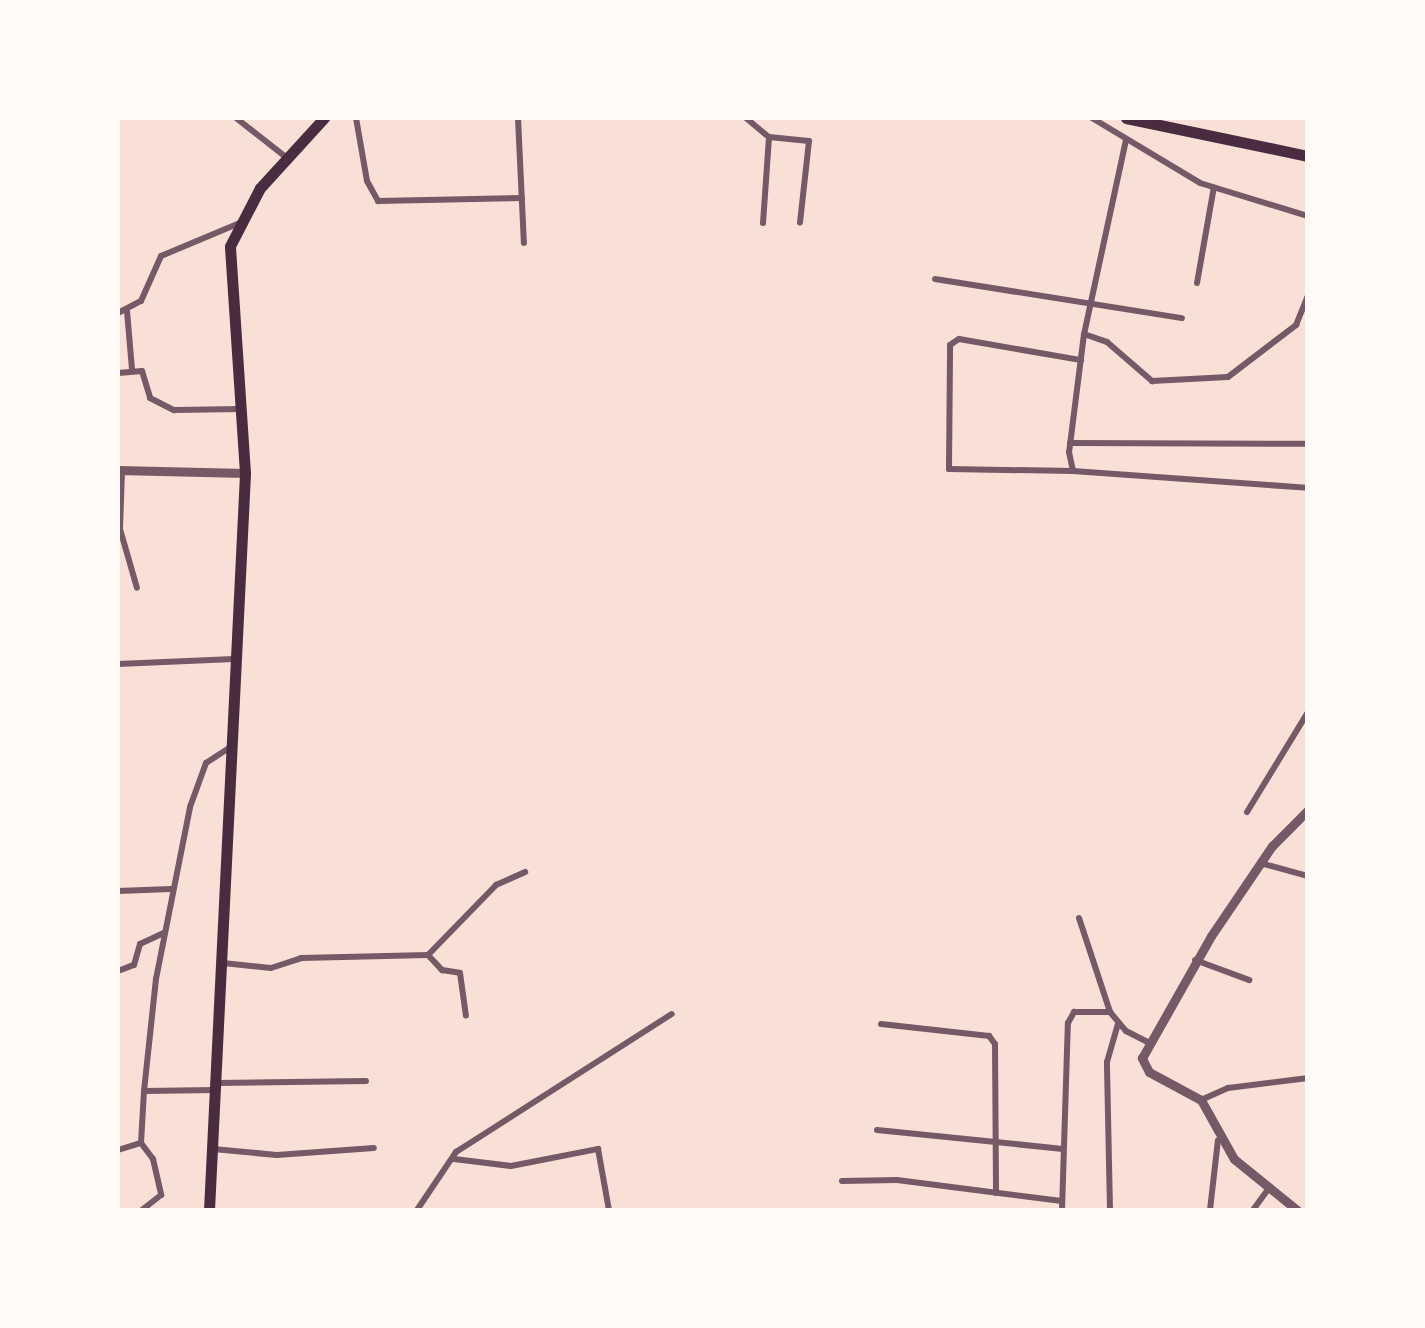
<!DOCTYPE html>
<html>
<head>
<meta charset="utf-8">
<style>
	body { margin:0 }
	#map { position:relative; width:1425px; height:1328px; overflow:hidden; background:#f7e1d7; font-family:"Open Sans",sans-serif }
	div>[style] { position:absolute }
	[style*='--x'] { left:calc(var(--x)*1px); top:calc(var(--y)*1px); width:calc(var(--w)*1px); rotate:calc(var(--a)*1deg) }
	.minor>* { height:6px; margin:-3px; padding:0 3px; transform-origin:3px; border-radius:3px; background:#755966 }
	.tertiary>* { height:9px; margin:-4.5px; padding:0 4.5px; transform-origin:4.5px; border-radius:4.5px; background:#755966 }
	.primary>* { height:11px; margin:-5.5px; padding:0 5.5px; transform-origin:5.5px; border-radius:5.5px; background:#4a2c40 }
	.trunk>* { height:11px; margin:-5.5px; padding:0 5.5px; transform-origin:5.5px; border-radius:5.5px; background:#4a2c40 }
	span { translate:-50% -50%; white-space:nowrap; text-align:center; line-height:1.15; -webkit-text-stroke:9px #fffaf5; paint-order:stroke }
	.frame { position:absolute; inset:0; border:120px solid #fffaf5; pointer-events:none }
</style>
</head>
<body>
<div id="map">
	<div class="minor">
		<i style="--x:236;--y:118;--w:63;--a:38"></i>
		<i style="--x:356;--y:118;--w:64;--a:80.1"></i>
		<i style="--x:367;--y:181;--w:23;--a:61"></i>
		<i style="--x:378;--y:201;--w:144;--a:-1.2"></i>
		<i style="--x:518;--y:118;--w:125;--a:87.3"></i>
		<i style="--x:746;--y:118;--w:30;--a:40"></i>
		<i style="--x:769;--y:137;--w:40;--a:5.7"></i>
		<i style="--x:809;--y:141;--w:82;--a:96.3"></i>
		<i style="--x:1092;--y:118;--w:126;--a:31"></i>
		<i style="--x:1200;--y:183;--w:113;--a:17"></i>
		<i style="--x:1126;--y:140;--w:198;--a:102.2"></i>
		<i style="--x:1084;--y:334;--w:119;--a:97.2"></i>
		<i style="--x:1069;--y:452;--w:19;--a:78"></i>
		<i style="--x:1073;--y:471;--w:236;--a:4.1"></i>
		<i style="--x:763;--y:223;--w:86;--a:-86"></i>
		<i style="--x:935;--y:279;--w:250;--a:9"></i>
		<i style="--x:1197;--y:283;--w:97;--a:-80"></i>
		<i style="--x:127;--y:311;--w:58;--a:85.1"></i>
		<i style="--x:118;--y:313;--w:26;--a:-28"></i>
		<i style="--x:141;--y:301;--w:49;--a:-66"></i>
		<i style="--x:161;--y:256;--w:88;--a:-22.8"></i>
		<i style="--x:1084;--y:334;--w:24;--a:19"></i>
		<i style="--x:1107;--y:342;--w:60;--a:40.9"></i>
		<i style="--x:1152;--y:381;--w:76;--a:-3"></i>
		<i style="--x:1228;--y:377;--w:86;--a:-37.4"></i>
		<i style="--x:1296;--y:325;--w:31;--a:-68"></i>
		<i style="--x:118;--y:373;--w:24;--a:-5"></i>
		<i style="--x:142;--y:371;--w:28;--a:73"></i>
		<i style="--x:150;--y:398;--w:27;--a:27"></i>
		<i style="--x:174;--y:410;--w:68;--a:-0.8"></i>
		<i style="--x:1070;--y:443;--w:238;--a:0.2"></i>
		<i style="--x:122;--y:471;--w:58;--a:92"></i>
		<i style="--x:120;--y:529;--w:61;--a:73.9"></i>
		<i style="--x:1073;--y:471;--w:124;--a:-179.1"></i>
		<i style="--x:949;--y:469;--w:124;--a:-89.5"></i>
		<i style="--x:950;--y:345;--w:11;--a:-34"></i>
		<i style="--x:959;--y:339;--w:124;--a:9.8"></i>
		<i style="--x:118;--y:664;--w:116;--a:-2.5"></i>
		<i style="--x:1247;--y:812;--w:117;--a:-58.6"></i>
		<i style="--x:1260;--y:863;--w:50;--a:15.2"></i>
		<i style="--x:118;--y:891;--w:53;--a:-2.2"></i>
		<i style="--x:1079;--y:918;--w:99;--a:71.7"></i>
		<i style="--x:1110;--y:1012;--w:25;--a:50"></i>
		<i style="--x:1126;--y:1031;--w:27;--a:27"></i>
		<i style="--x:428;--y:955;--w:21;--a:47"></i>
		<i style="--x:442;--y:970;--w:18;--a:9"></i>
		<i style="--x:460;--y:973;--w:43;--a:82.1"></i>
		<i style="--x:1195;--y:960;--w:58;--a:20.3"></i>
		<i style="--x:223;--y:963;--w:48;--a:5.9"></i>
		<i style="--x:271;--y:968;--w:32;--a:-18"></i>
		<i style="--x:301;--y:958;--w:127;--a:-1.4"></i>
		<i style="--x:428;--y:955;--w:98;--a:-45.8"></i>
		<i style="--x:496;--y:885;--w:32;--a:-24"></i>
		<i style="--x:118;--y:971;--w:17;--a:-21"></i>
		<i style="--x:134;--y:965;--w:22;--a:-74"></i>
		<i style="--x:140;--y:944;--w:26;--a:-25"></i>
		<i style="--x:881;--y:1024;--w:109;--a:6.3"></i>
		<i style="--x:989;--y:1036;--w:10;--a:53"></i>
		<i style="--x:995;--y:1044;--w:149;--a:89.6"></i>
		<i style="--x:218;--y:1083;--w:148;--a:-0.8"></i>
		<i style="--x:216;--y:1090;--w:72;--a:179.2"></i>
		<i style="--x:144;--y:1091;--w:113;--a:-83.9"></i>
		<i style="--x:156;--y:979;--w:175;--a:-78.8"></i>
		<i style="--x:190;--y:807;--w:47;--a:-70"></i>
		<i style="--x:206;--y:763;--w:27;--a:-33"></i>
		<i style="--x:1201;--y:1100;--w:30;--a:-24"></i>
		<i style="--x:1228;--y:1088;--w:81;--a:-7.1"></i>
		<i style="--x:877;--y:1130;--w:187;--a:5.8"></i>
		<i style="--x:141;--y:1143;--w:20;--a:53"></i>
		<i style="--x:153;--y:1159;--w:37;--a:77"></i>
		<i style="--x:161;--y:1195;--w:24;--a:142"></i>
		<i style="--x:213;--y:1149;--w:64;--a:5.4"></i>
		<i style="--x:277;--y:1155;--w:97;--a:-4.1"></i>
		<i style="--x:118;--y:1150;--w:24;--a:-17"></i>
		<i style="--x:141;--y:1143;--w:52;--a:-86.7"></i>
		<i style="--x:454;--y:1159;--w:57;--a:7"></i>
		<i style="--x:511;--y:1166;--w:89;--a:-11.1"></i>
		<i style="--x:598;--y:1149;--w:62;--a:79.8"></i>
		<i style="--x:842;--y:1181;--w:55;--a:-1"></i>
		<i style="--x:897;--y:1180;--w:166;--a:7.3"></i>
		<i style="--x:417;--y:1210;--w:70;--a:-56.1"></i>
		<i style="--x:456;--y:1152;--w:256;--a:-32.6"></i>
		<i style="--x:1062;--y:1210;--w:187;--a:-88.2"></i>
		<i style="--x:1068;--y:1023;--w:13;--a:-61"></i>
		<i style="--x:1074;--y:1012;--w:36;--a:0"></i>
		<i style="--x:1110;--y:1210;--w:148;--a:-91.2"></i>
		<i style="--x:1107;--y:1062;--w:40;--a:-74"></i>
		<i style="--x:1210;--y:1210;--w:70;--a:-83.5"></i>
		<i style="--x:1253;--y:1210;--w:29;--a:-54"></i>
	</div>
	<div class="tertiary">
		<i style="--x:118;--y:470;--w:127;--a:1.4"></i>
		<i style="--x:1297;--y:1210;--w:81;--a:-141"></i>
		<i style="--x:1234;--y:1159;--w:68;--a:-119.2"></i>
		<i style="--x:1201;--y:1100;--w:59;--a:-151.7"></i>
		<i style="--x:1149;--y:1072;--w:16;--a:-117"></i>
		<i style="--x:1142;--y:1058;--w:140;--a:-60.5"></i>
		<i style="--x:1211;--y:936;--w:109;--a:-55.9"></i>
		<i style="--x:1272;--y:846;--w:51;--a:-45"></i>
	</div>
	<div class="primary">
		<i style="--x:209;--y:1210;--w:738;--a:-87.2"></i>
		<i style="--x:245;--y:473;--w:227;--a:-93.8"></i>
		<i style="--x:230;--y:246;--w:65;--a:-62.7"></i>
		<i style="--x:260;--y:188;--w:95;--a:-47.6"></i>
	</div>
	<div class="trunk">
		<i style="--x:1126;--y:118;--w:186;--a:11.8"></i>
	</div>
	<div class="frame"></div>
</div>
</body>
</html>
